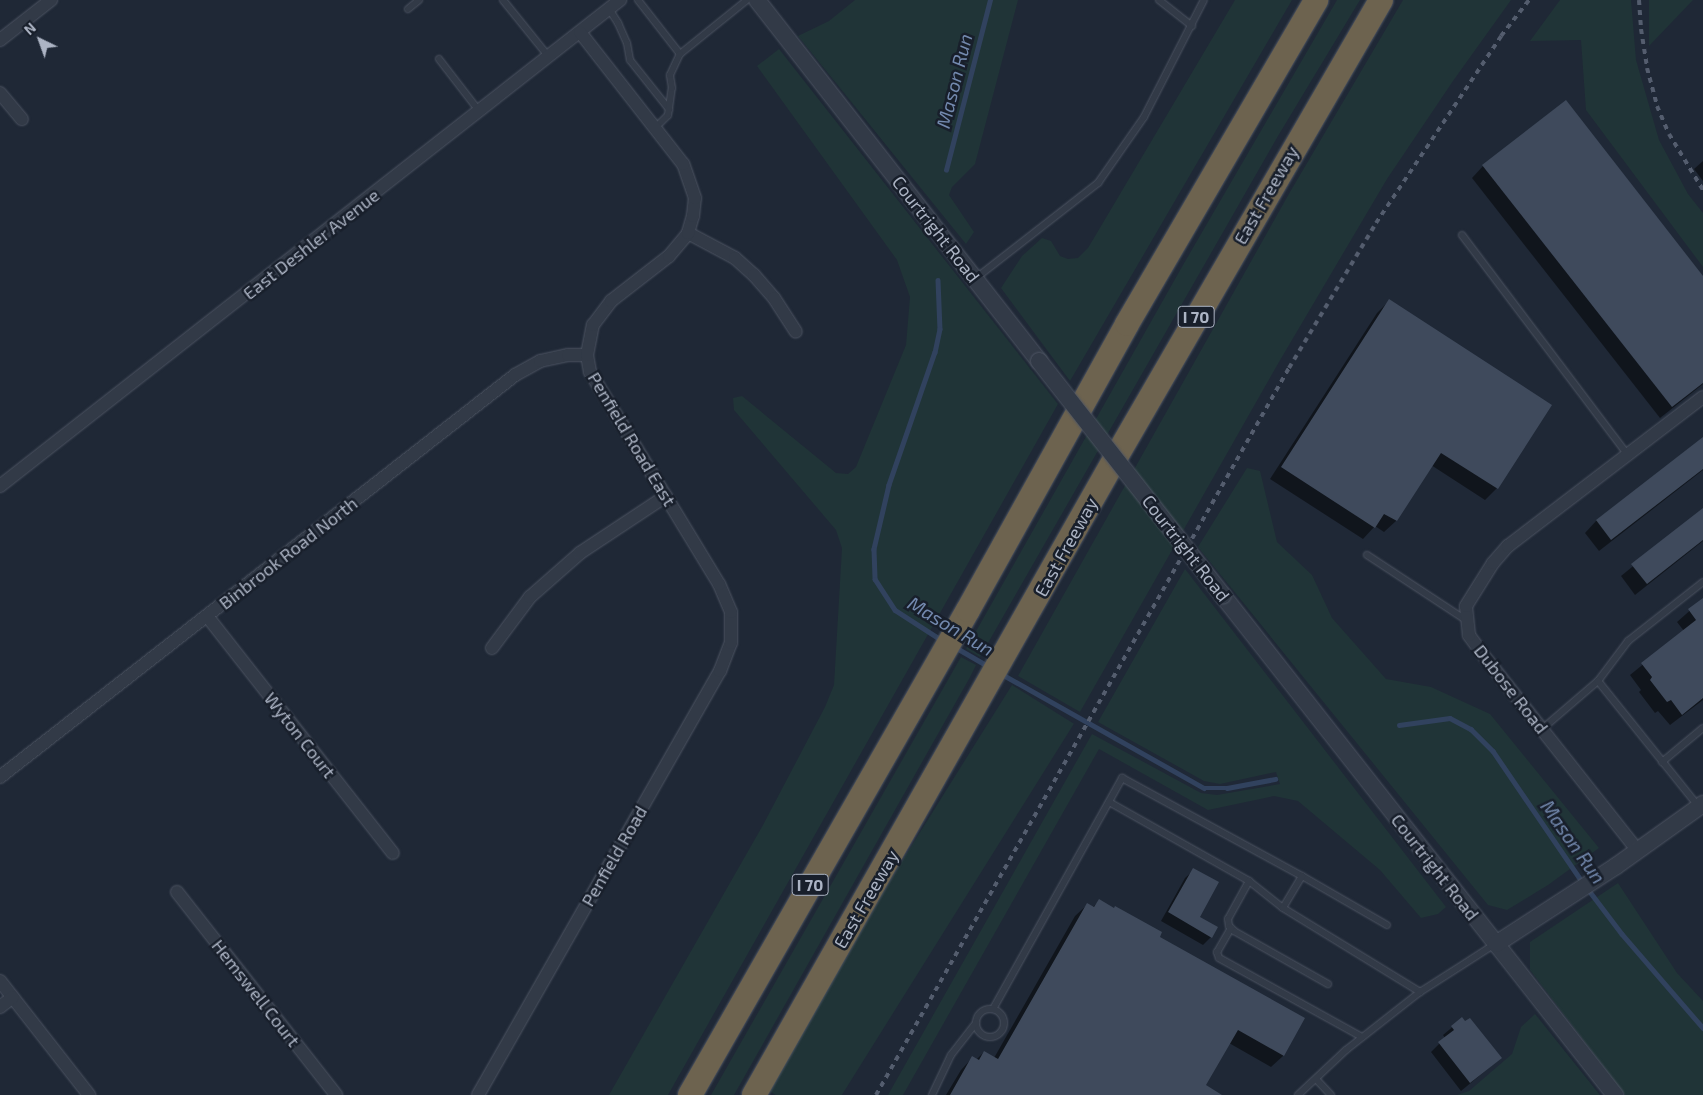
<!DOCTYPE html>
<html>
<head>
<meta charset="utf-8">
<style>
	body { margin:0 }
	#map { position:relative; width:1703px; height:1095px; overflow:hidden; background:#1f2836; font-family:"Exo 2",sans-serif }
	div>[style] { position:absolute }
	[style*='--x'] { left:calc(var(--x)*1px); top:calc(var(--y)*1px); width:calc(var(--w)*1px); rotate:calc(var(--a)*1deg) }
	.green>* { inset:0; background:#203437; transform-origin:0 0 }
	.shadow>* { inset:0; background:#0007 }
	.stream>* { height:4.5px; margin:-2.25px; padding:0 2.25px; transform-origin:2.25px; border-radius:2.25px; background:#31425e }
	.building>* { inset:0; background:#3f4a5c }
	.roads { filter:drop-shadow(0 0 1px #4d5462) drop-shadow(0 0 1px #4d5462) }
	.service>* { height:6px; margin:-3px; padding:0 3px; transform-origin:3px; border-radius:3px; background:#323a47 }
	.service>.ring { margin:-3px; padding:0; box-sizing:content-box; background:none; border:6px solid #323a47; border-radius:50% }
	.minor>* { height:12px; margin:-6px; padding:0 6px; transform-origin:6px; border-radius:6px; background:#323a47 }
	.tertiary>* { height:16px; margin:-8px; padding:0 8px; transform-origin:8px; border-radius:8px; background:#323a47 }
	.motorway>* { height:24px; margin:-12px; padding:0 12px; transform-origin:12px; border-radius:12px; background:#6d634f }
	.rail>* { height:4px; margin-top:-2px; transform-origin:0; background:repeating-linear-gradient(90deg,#545d6e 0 5px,transparent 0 10px) }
	.bridges { filter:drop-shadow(0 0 1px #4d5462) drop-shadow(0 0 1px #4d5462) }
	.tertiary-bridge>* { height:16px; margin:-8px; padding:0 8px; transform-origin:8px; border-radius:8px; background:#323a47 }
	span { translate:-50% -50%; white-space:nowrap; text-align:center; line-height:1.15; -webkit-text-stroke:5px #181f2b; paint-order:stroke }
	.shield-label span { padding:1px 4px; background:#181f2b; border:1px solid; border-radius:4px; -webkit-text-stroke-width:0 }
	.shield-label { font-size:16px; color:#acb4c4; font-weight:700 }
	.street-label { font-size:18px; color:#acb4c4 }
	.water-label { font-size:19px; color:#7389ae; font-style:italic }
	.north { position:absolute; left:15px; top:15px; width:50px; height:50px; -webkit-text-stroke:4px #181f2b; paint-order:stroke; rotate:318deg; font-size:14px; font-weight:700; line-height:20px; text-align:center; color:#acb4c4 }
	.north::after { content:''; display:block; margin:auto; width:18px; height:22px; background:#acb4c4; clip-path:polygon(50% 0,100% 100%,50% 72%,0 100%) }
</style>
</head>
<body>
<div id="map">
	<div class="green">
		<i style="clip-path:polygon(855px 0,1018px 0,975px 164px,952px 187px,949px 195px,974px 232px,966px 244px,798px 36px,829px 21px)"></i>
		<i style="clip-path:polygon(1235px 0,1292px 0,1070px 381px,1001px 288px,1022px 256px,1042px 238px,1051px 241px,1060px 256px,1068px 259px,1078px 258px,1088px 248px)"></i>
		<i style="clip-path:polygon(1337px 0,1360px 0,1278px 136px,980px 657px,966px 649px,1183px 265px)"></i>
		<i style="clip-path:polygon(1403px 0,1511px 0,1453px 81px,1387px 179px,1279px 362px,1080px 712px,1018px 676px,1290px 192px)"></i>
		<i style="clip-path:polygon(1560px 0,1631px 0,1636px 60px,1659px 140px,1688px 194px,1703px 213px,1703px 267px,1586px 110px,1581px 40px,1530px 41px)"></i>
		<i style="clip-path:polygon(1649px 0,1693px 0,1649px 46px)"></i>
		<i style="clip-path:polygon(779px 49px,1058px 404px,668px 1095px,609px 1095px,763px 825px,825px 707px,834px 685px,842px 548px,836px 530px,734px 410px,733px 398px,742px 396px,836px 473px,848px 474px,856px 467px,906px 345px,910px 297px,897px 260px,757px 66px)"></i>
		<i style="clip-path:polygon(1247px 468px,1260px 471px,1277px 542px,1312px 575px,1332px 618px,1386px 679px,1431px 687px,1490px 714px,1599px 848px,1548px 885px,1507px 910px,1488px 905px,1198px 547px)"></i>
		<i style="clip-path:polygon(1185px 569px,1446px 907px,1438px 914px,1421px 918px,1380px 870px,1298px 801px,1274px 796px,1208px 810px,1099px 749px,903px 1095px,888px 1095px,1092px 734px,1201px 793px,1217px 795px,1280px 784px,1276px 772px,1220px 784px,1204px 781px,1098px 722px)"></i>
		<i style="clip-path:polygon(961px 657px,976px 665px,969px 679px,734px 1095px,711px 1095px)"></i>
		<i style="left:1012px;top:685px;width:73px;height:473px;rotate:32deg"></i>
		<i style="clip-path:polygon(1618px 883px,1677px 973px,1703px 1001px,1703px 1095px,1625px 1095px,1530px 970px,1530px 942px)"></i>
		<i style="clip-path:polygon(1535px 1014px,1600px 1095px,1457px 1095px,1469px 1091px,1512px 1054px,1521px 1027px)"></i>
	</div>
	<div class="shadow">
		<i style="clip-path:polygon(1703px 161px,1703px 181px,1694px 169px)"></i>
		<i style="clip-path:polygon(1483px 166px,1703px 278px,1703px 384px,1660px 418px,1472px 178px)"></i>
		<i style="clip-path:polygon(1389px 301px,1551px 405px,1497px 488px,1485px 500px,1431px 465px,1396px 521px,1384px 532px,1375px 526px,1363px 539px,1270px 479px,1377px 313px)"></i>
		<i style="clip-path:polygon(1703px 438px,1703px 470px,1599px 551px,1585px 533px,1596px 521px)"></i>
		<i style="clip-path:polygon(1703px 509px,1703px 541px,1635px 595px,1621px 576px)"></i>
		<i style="clip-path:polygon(1703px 599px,1703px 700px,1670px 725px,1658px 711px,1655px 713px,1639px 692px,1641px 690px,1630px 675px,1684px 631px,1677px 622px)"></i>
		<i style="clip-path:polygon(1194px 870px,1198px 918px,1211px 937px,1203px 945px,1161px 921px,1185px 878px)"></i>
		<i style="clip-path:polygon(1099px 901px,1158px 937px,1303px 1019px,1283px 1056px,1271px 1067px,1229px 1043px,1204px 1086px,1211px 1095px,946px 1095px,961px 1070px,972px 1058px,976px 1060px,984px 1052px,994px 1058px,1075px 916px,1087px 905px,1092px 908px)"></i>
		<i style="clip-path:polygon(1462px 1019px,1501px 1058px,1461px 1091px,1431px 1052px,1445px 1038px,1443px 1035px)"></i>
	</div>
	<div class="stream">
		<i style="--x:946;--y:170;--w:176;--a:-75.5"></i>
		<i style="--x:938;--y:280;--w:49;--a:87.7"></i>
		<i style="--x:940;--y:329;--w:24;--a:102"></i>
		<i style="--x:935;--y:352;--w:141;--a:109.1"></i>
		<i style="--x:889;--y:485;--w:66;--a:103.2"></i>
		<i style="--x:874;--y:549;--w:30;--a:88"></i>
		<i style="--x:875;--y:579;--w:37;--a:57"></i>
		<i style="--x:895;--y:610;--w:57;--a:32.9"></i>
		<i style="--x:955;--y:647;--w:39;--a:30"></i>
		<i style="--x:1000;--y:673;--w:234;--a:29.4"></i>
		<i style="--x:1204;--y:788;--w:23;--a:0"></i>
		<i style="--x:1227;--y:788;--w:49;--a:-10.6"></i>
		<i style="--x:1399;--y:725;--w:51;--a:-7.8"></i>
		<i style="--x:1450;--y:718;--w:24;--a:28"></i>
		<i style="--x:1471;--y:729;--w:31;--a:45"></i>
		<i style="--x:1493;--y:751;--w:160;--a:55.7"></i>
		<i style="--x:1588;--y:889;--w:56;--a:52.9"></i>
		<i style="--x:1622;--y:934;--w:124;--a:49.2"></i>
	</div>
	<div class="building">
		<i style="clip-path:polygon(1566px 100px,1703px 276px,1703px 383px,1672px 407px,1482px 165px)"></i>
		<i style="clip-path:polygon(1389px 299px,1552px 405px,1498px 489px,1441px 453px,1397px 521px,1384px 514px,1375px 528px,1281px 467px)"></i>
		<i style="clip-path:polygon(1703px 437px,1703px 469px,1611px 540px,1596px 520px)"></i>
		<i style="clip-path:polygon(1703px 508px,1703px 540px,1647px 584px,1631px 564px)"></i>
		<i style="clip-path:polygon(1703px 598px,1703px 698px,1682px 715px,1671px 700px,1667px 702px,1650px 680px,1652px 677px,1641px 663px,1696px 620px,1688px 609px)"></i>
		<i style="clip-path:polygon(1193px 868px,1219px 882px,1200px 917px,1218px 927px,1212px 938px,1168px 912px)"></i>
		<i style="clip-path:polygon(1099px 899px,1114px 908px,1115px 906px,1162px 932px,1160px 937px,1305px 1018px,1284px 1056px,1238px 1030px,1206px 1085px,1222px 1095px,950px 1095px,972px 1056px,979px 1060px,984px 1051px,998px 1059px,1087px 903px,1094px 907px)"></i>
		<i style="clip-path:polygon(1462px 1017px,1465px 1021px,1470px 1018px,1502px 1058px,1470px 1083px,1438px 1042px,1454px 1030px,1451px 1026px)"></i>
	</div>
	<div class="roads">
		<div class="service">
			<i style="--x:503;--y:0;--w:73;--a:51.1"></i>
			<i style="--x:638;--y:0;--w:68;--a:52.1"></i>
			<i style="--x:680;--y:54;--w:86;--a:-38.9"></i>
			<i style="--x:1159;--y:0;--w:42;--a:38.2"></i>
			<i style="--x:408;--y:9;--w:14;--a:-39"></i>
			<i style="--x:609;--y:9;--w:17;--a:57"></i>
			<i style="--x:618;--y:23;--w:22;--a:66"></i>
			<i style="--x:627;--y:43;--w:17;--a:80"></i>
			<i style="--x:630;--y:60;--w:63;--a:51.5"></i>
			<i style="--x:439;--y:59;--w:66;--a:52.4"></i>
			<i style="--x:655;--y:128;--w:18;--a:-45"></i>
			<i style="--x:668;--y:115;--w:27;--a:-82"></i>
			<i style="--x:672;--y:88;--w:13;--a:-99"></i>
			<i style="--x:670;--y:75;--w:23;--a:-65"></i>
			<i style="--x:1462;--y:235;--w:276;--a:53"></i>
			<i style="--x:976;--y:278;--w:155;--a:-37.9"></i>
			<i style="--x:1098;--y:183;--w:80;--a:-55.1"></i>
			<i style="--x:1144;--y:117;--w:131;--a:-62.9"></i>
			<i style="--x:1367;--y:555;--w:118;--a:33.3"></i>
			<i style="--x:1598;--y:681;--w:50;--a:-53.1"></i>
			<i style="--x:1628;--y:641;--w:95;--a:-38.2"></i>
			<i style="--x:1542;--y:729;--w:74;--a:-40.6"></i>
			<i style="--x:1598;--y:681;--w:160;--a:51.3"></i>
			<i style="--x:1662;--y:762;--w:53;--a:-39.7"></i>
			<i style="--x:1109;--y:802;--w:161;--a:29.4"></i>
			<i style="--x:1249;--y:881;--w:43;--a:118.9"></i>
			<i style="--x:1228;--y:919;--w:7;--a:82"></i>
			<i style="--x:1229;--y:926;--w:7;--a:45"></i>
			<i style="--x:1234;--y:931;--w:108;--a:29.4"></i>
			<i style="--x:1302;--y:876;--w:98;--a:30"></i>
			<i style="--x:1249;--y:881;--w:43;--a:38.5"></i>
			<i style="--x:1231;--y:928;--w:28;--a:120"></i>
			<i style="--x:1217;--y:952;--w:6;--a:72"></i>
			<i style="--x:1219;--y:958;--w:163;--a:28.9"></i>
			<i style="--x:993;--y:1009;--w:265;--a:-60.8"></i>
			<i style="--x:1122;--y:778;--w:205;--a:28.6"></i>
			<i style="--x:1302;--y:876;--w:37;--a:121"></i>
			<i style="--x:1283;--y:908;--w:161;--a:31.5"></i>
			<i class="ring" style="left:976px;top:1009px;width:22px;height:22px"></i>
			<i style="--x:1316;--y:1079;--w:22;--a:47"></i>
			<i style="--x:932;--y:1095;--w:44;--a:-64.6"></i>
			<i style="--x:951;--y:1055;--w:41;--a:-52"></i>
			<i style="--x:1298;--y:1095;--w:66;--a:-43.2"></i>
			<i style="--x:1346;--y:1050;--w:94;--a:-38.1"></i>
			<i style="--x:1420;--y:992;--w:89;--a:-32.6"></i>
		</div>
		<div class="minor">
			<i style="--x:0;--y:40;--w:65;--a:-38.1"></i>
			<i style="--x:0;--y:93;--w:34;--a:50"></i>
			<i style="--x:688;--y:233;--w:53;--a:28"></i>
			<i style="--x:735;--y:258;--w:25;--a:42"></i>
			<i style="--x:754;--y:275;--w:30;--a:49"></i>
			<i style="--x:774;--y:298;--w:40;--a:57.1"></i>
			<i style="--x:0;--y:486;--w:788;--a:-38.09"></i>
			<i style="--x:207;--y:616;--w:301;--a:51.9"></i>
			<i style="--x:492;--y:648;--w:64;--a:-53.3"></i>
			<i style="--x:530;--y:597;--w:67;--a:-41.3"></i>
			<i style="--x:580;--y:553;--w:103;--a:-33.5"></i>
			<i style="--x:0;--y:777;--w:653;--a:-37.97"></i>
			<i style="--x:515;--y:375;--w:29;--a:-29"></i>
			<i style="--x:540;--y:361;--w:29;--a:-12"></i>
			<i style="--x:568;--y:355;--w:19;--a:0"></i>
			<i style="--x:1638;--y:851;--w:243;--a:-128.3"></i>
			<i style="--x:1487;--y:660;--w:31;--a:-126"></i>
			<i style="--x:1469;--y:635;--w:29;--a:-96"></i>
			<i style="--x:1466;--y:606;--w:51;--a:-57.9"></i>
			<i style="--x:1493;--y:563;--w:23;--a:-49"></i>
			<i style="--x:1508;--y:546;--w:245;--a:-37.4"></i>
			<i style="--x:177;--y:892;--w:258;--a:51.9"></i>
			<i style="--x:0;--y:981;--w:145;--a:52"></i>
			<i style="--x:0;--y:1007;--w:16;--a:-38"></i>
			<i style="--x:478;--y:1095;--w:488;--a:-60.3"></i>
			<i style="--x:720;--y:671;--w:30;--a:-69"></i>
			<i style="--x:731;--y:643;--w:31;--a:-90"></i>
			<i style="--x:731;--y:612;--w:30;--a:-113"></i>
			<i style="--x:719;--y:584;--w:248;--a:-121.3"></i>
			<i style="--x:590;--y:372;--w:17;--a:-100"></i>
			<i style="--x:587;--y:355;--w:31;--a:-79"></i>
			<i style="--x:593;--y:325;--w:30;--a:-53"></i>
			<i style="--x:611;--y:301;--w:73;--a:-37.8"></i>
			<i style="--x:669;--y:256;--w:30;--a:-50"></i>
			<i style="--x:688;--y:233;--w:18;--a:-74"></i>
			<i style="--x:693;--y:216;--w:18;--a:-84"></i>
			<i style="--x:695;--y:198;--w:36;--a:-109"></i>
			<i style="--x:683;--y:164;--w:167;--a:-128"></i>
		</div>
		<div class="tertiary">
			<i style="--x:757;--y:0;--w:458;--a:52"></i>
			<i style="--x:1223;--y:596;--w:635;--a:51.85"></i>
			<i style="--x:1496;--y:944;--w:143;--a:-33"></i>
			<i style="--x:1616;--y:866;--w:107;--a:-35.5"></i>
		</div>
		<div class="motorway">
			<i style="--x:690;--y:1095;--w:559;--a:-60.18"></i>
			<i style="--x:968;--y:610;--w:327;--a:-60.9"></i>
			<i style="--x:1127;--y:324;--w:375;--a:-59.7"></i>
			<i style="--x:754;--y:1095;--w:734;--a:-60.43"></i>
			<i style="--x:1116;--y:457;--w:528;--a:-59.89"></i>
		</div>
	</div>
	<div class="rail">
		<i style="--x:1639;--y:0;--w:29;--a:86"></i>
		<i style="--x:1641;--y:29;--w:39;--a:81"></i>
		<i style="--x:1647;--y:68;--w:39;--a:75"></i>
		<i style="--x:1657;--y:106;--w:30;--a:67"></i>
		<i style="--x:1669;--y:134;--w:66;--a:58.7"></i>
		<i style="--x:876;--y:1095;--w:836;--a:-60.4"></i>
		<i style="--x:1289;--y:368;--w:169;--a:-59"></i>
		<i style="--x:1376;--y:223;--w:225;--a:-56.2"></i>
		<i style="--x:1501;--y:36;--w:46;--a:-52.1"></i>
	</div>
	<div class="bridges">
		<div class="tertiary-bridge">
			<i style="--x:1039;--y:361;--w:298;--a:51.9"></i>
		</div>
	</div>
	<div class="shield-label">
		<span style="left:1196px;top:317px">I 70</span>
		<span style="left:810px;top:885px">I 70</span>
	</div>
	<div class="street-label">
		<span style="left:1266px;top:195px;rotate:-60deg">East Freeway</span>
		<span style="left:936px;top:229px;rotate:52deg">Courtright Road</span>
		<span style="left:311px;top:244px;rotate:-38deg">East Deshler Avenue</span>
		<span style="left:632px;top:439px;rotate:59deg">Penfield Road East</span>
		<span style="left:1066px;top:547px;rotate:-61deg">East Freeway</span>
		<span style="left:1186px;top:548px;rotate:52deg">Courtright Road</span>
		<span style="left:288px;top:553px;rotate:-38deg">Binbrook Road North</span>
		<span style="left:1511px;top:689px;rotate:52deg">Dubose Road</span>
		<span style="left:300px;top:735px;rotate:52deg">Wyton Court</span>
		<span style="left:614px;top:856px;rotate:-60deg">Penfield Road</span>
		<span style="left:1435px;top:867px;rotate:52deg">Courtright Road</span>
		<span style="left:866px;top:899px;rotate:-60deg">East Freeway</span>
		<span style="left:256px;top:993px;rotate:52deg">Hemswell Court</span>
	</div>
	<div class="water-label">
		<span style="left:954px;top:81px;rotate:-76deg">Mason Run</span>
		<span style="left:951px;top:626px;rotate:31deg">Mason Run</span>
		<span style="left:1573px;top:842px;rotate:55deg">Mason Run</span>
	</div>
	<div class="north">N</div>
</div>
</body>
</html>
